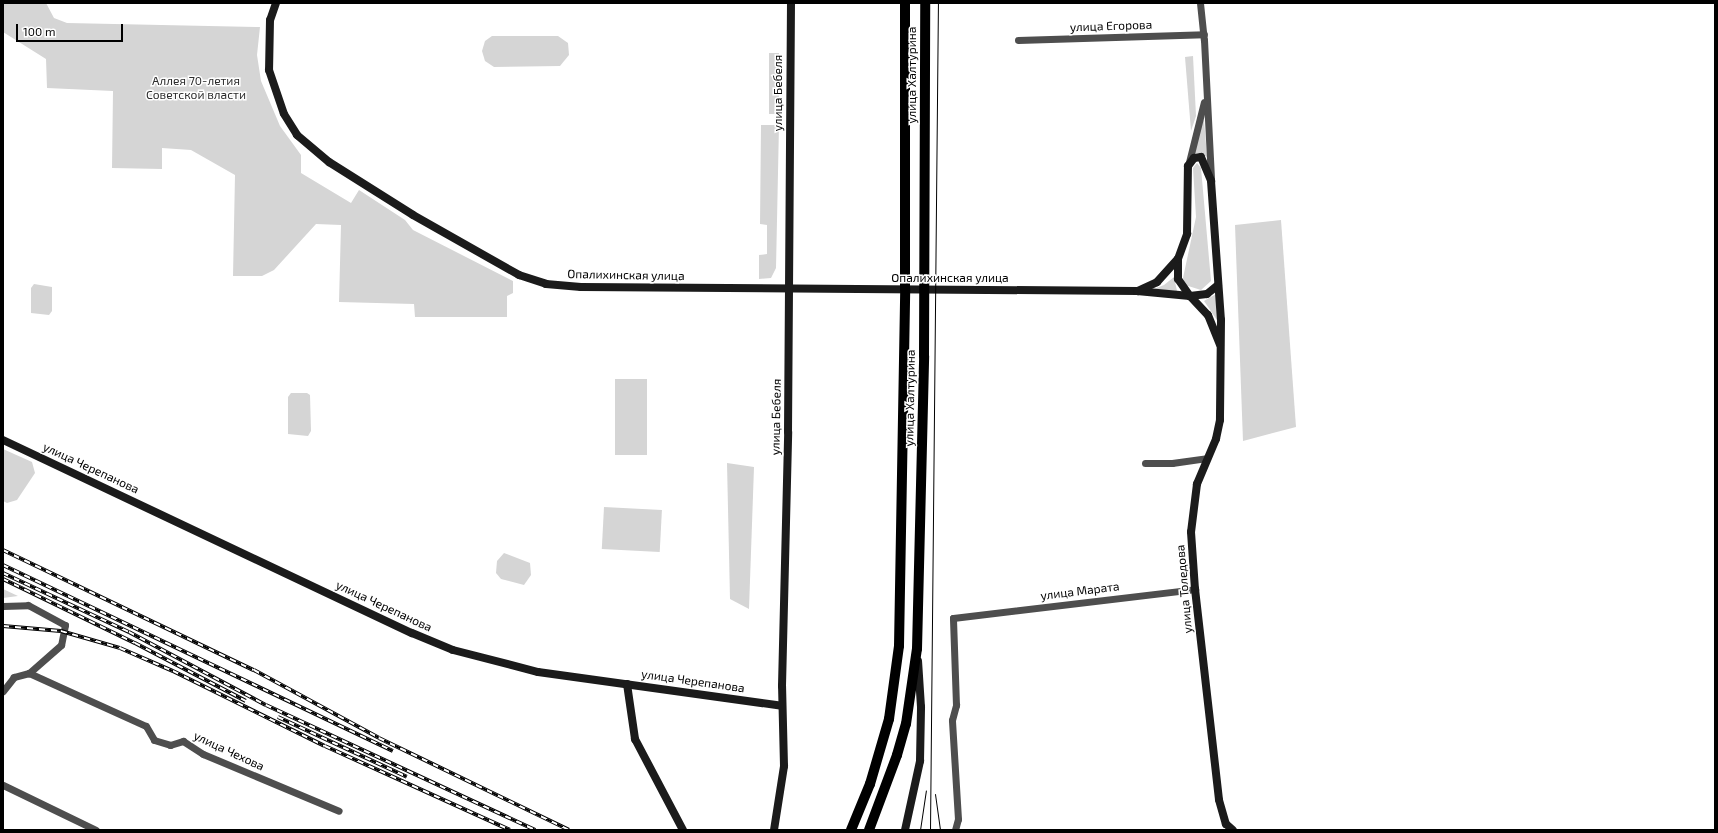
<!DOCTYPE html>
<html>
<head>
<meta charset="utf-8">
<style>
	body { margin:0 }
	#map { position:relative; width:1718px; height:833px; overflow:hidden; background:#fff; font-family:"Exo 2",sans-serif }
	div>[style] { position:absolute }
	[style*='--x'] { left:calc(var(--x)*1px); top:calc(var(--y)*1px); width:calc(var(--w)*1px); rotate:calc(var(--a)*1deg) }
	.green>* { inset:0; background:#d5d5d5; transform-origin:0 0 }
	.street>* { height:7px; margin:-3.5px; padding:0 3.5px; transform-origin:3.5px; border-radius:3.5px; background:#4e4e4e }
	.secondary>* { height:8px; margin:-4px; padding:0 4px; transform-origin:4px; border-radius:4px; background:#1b1b1b }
	.primary>* { height:10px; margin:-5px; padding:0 5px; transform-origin:5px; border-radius:5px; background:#000 }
	.tram>* { height:1px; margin:-0.5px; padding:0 0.5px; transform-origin:0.5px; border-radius:0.5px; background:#000 }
	.rail>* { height:3.5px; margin-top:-1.75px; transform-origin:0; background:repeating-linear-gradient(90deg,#fff 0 6px,#000 0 12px); box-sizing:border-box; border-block:1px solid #000 }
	span { translate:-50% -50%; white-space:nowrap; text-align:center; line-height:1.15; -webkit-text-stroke:3px #fff; paint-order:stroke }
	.street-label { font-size:12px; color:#000 }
	.park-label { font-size:12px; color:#2c2c2c }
	.frame { position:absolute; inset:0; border:4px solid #000; pointer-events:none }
	.scale { position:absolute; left:16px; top:24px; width:107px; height:18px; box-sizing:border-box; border:2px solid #000; border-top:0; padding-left:5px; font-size:12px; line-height:14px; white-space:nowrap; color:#000; -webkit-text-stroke:3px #fff; paint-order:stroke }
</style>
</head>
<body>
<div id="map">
	<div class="green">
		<i style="clip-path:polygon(3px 3px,46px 3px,54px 18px,67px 23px,260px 27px,257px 55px,261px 81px,280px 126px,301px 155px,301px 173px,351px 203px,359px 190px,405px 220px,413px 230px,513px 281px,513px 293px,507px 296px,507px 317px,415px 317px,414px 304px,339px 302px,341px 225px,316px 224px,274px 270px,262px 276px,233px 276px,235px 175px,191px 150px,162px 148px,162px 169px,112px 168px,113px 91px,47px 88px,46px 59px,3px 32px)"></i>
		<i style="clip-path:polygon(492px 36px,558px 36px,568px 43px,569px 55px,560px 66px,494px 67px,485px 61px,482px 51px,485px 41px)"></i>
		<i style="left:769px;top:53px;width:10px;height:61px"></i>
		<i style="clip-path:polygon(1193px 56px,1196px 116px,1191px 131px,1185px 57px)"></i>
		<i style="clip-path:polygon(1204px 119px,1207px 157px,1200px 153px,1192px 153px)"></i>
		<i style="clip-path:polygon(761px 125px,779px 125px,776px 268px,771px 278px,759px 279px,759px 255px,767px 254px,767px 225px,760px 224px)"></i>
		<i style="clip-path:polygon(1197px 163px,1201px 168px,1211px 281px,1201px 290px,1185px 285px,1183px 278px,1196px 217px,1193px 168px)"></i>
		<i style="clip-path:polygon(1281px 220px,1296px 427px,1243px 441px,1235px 225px)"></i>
		<i style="clip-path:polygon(1174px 277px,1177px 291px,1154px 289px,1164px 285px)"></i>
		<i style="clip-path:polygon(34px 284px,52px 287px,52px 311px,49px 315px,31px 313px,31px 288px)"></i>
		<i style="clip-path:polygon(1216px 294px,1217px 320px,1204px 301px)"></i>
		<i style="left:615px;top:379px;width:32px;height:76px"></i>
		<i style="clip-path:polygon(291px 393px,307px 393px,310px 395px,311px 431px,308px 436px,288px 434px,288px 397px)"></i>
		<i style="clip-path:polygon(3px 449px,32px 462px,35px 473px,17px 500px,7px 503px,3px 501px)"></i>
		<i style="clip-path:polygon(727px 463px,754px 467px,749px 609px,730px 599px)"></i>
		<i style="left:604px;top:507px;width:58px;height:42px;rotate:3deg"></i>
		<i style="clip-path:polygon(504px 553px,530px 563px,531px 575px,524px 585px,501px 579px,496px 573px,497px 561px)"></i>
		<i style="clip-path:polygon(3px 589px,18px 596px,3px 598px)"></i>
	</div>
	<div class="street">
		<i style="--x:1200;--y:3;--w:37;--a:84"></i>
		<i style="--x:1204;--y:40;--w:138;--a:87.1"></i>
		<i style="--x:1018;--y:40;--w:186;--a:-1.8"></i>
		<i style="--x:1188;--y:166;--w:66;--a:-76"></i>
		<i style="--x:1145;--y:463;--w:27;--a:0"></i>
		<i style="--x:1172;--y:463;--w:35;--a:-8"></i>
		<i style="--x:3;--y:606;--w:25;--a:-2"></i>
		<i style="--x:28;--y:605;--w:42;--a:28.4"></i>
		<i style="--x:65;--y:625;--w:20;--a:101"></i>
		<i style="--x:61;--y:645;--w:43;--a:138.8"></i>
		<i style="--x:29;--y:673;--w:16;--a:165"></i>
		<i style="--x:14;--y:677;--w:18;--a:128"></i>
		<i style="--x:29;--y:673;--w:128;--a:24.4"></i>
		<i style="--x:146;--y:726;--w:16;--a:60"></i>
		<i style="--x:154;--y:740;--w:17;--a:17"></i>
		<i style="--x:170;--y:745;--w:14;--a:-17"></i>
		<i style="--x:183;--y:741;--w:24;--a:33"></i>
		<i style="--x:203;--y:754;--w:147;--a:22.7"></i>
		<i style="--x:3;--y:785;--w:103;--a:25.8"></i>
		<i style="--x:955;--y:830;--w:11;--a:-75"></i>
		<i style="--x:958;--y:819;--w:99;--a:-93.5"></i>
		<i style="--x:952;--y:720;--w:16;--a:-75"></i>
		<i style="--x:956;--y:705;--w:87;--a:-92"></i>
		<i style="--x:953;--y:618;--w:244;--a:-6.8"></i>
	</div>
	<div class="secondary">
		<i style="--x:276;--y:3;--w:18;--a:109"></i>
		<i style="--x:270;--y:20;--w:50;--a:91.1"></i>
		<i style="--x:269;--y:70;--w:46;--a:71.2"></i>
		<i style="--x:284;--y:114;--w:25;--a:58"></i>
		<i style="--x:297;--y:135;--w:42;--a:40.2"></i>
		<i style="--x:329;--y:162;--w:99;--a:32.2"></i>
		<i style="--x:413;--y:215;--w:122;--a:29.5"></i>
		<i style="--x:519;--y:275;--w:28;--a:18"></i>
		<i style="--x:546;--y:284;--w:35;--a:5"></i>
		<i style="--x:581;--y:287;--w:556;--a:0.41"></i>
		<i style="--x:1137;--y:291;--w:53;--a:5.4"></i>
		<i style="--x:1190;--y:296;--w:26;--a:47"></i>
		<i style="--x:1208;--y:315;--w:32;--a:68"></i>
		<i style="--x:1178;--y:259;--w:20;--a:90"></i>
		<i style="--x:1178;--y:279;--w:21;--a:55"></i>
		<i style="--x:1190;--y:296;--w:17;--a:-7"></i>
		<i style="--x:1207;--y:294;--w:14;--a:-39"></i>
		<i style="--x:1138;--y:291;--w:21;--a:-25"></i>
		<i style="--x:1157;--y:282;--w:31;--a:-48"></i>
		<i style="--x:1178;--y:259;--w:27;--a:-70"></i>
		<i style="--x:1187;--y:234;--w:68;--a:-89.2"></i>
		<i style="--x:1188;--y:166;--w:10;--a:-53"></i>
		<i style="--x:1194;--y:158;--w:7;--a:-8"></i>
		<i style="--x:1201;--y:157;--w:26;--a:67"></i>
		<i style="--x:1211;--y:181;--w:139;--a:85.9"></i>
		<i style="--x:1221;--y:320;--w:100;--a:90.6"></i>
		<i style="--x:1220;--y:420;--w:19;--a:102"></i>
		<i style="--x:1216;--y:439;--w:49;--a:112.9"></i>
		<i style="--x:1197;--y:484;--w:48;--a:97.1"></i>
		<i style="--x:1191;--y:532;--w:57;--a:86"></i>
		<i style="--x:1195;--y:589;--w:212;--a:83.5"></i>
		<i style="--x:1219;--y:800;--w:25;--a:74"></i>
		<i style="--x:1226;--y:824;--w:9;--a:41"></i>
		<i style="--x:3;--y:440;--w:452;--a:25.3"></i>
		<i style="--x:412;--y:633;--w:44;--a:22.5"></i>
		<i style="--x:453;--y:650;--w:88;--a:14.5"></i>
		<i style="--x:538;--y:672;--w:246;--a:7.9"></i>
		<i style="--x:627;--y:684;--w:56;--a:81.7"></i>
		<i style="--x:635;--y:739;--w:103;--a:62.2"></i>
		<i style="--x:774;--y:830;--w:65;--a:-81.1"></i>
		<i style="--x:784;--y:766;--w:80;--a:-91.4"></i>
		<i style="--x:782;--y:686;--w:254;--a:-88.6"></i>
		<i style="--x:788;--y:432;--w:429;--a:-89.6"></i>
		<i style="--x:905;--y:830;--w:71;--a:-77.7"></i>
		<i style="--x:920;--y:761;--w:54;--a:-88.9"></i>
		<i style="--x:921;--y:707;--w:46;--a:-93.7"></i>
	</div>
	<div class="primary">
		<i style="--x:851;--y:830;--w:50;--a:-67.6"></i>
		<i style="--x:870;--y:784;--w:68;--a:-73.7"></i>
		<i style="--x:889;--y:719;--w:74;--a:-82.2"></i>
		<i style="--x:899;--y:646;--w:357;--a:-89"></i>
		<i style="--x:905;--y:289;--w:286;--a:-90"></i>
		<i style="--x:869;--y:830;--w:80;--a:-69.5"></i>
		<i style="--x:897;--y:755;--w:32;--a:-74"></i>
		<i style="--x:906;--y:724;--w:76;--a:-81.7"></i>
		<i style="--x:917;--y:649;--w:293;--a:-88.6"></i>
		<i style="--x:924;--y:356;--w:353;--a:-89.8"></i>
	</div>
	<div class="tram">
		<i style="--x:935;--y:794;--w:36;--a:82"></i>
		<i style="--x:920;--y:830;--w:40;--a:-81.5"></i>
		<i style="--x:930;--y:830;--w:827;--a:-89.45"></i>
	</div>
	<div class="rail">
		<i style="--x:3;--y:550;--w:278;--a:25.6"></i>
		<i style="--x:254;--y:670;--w:142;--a:28.5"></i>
		<i style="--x:379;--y:738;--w:211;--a:25.8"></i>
		<i style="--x:3;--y:565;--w:432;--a:25.5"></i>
		<i style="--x:3;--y:573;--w:139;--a:25.1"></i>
		<i style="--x:129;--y:632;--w:155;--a:28.1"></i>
		<i style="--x:266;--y:705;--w:297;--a:24.9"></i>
		<i style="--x:3;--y:579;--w:147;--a:25.9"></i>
		<i style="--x:135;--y:643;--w:125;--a:27.6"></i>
		<i style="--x:3;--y:626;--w:58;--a:4.9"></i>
		<i style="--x:61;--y:631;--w:61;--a:16.1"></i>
		<i style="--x:120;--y:648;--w:58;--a:23.5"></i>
		<i style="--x:173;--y:671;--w:169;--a:26.3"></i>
		<i style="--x:325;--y:746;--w:203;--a:24.4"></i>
		<i style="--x:278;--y:717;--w:142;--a:24.9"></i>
	</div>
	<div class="street-label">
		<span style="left:1111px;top:26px;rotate:-2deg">улица Егорова</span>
		<span style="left:912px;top:75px;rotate:-90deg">улица Халтурина</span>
		<span style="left:778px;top:93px;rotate:-90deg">улица Бебеля</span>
		<span style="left:626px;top:275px;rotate:1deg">Опалихинская улица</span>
		<span style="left:950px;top:278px">Опалихинская улица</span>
		<span style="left:910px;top:398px;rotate:-89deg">улица Халтурина</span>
		<span style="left:776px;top:417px;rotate:-89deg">улица Бебеля</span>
		<span style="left:91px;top:468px;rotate:25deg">улица Черепанова</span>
		<span style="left:1184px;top:589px;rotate:-95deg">улица Толедова</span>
		<span style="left:1080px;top:591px;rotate:-7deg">улица Марата</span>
		<span style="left:384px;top:606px;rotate:25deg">улица Черепанова</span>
		<span style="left:693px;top:681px;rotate:8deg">улица Черепанова</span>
		<span style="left:229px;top:751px;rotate:25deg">улица Чехова</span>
	</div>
	<div class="park-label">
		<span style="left:196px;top:88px">Аллея 70-летия<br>Советской власти</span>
	</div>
	<div class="frame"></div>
	<div class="scale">100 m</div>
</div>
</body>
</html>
